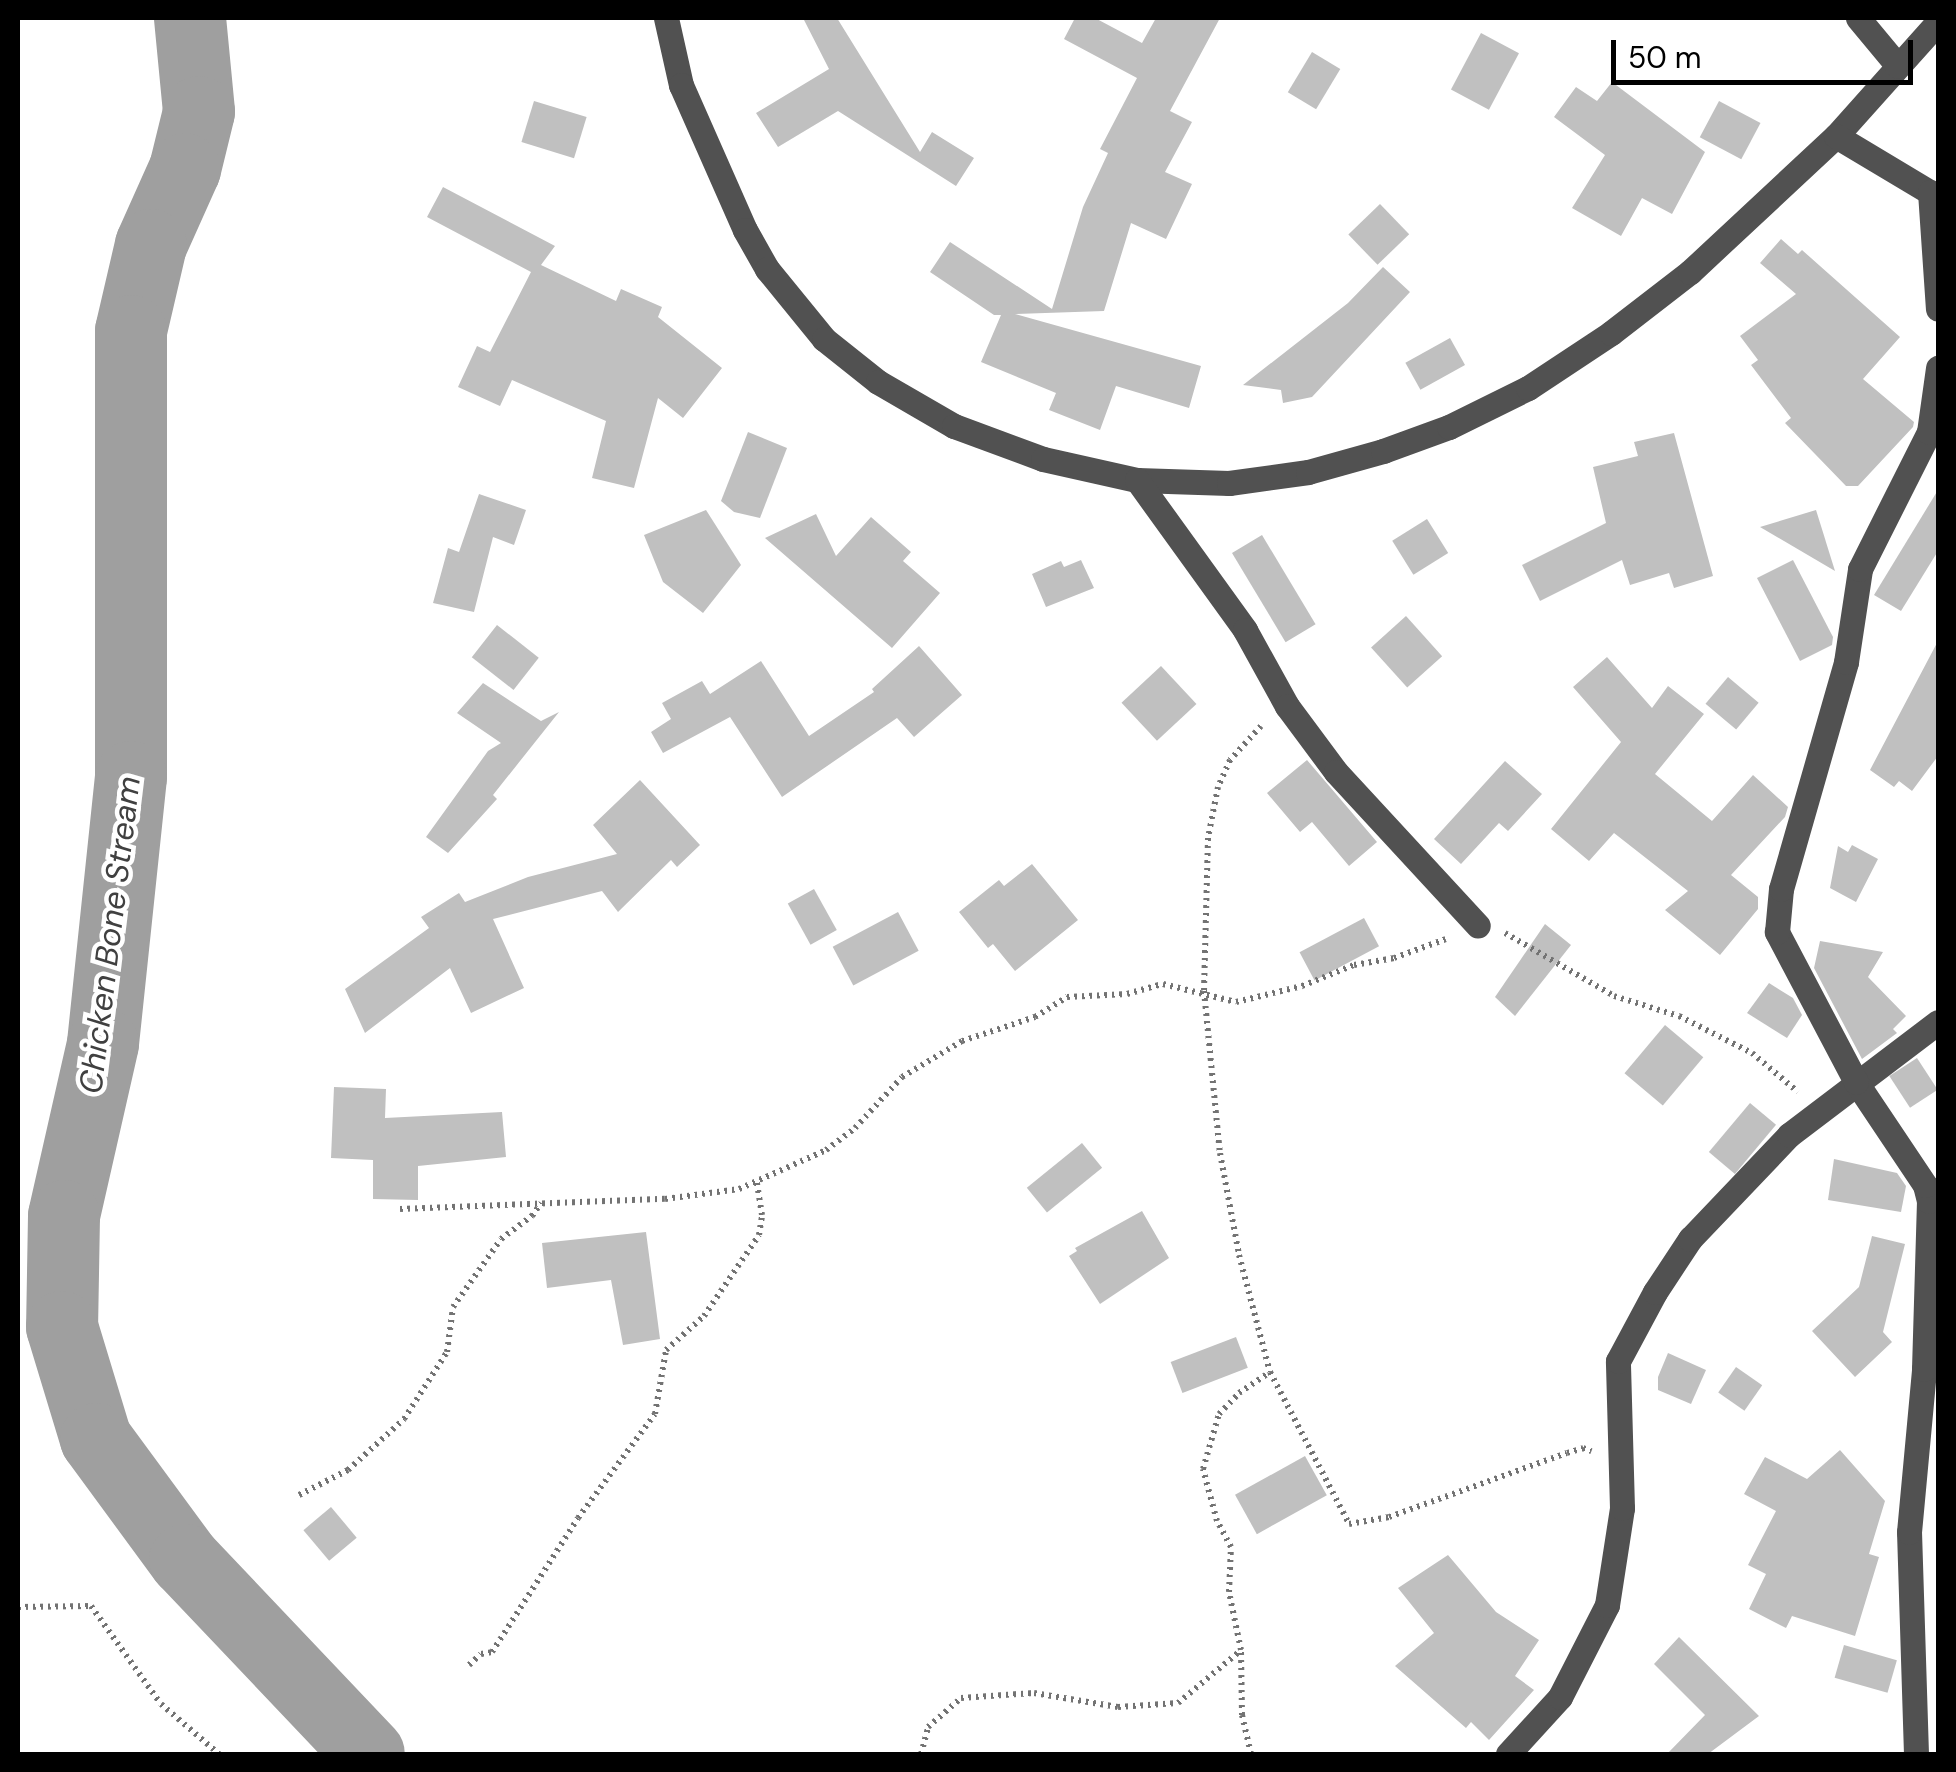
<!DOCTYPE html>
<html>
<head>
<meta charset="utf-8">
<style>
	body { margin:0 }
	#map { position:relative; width:1956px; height:1772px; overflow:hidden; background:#fff; font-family:"DM Sans",sans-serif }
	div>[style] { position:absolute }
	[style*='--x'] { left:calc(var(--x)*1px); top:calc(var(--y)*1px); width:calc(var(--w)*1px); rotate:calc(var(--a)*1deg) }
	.river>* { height:72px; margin:-36px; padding:0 36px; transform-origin:36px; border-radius:36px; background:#9f9f9f }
	.building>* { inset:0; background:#c0c0c0; transform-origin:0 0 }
	.path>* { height:6px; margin-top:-3px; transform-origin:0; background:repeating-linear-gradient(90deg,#737373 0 2.5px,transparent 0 7.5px) }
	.minor>* { height:25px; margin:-12.5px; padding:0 12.5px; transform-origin:12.5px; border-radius:12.5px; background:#515151 }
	span { translate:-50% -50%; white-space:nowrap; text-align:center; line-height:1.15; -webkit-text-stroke:9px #fff; paint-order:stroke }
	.water-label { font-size:32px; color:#404040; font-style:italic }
	.frame { position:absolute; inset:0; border:20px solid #000; pointer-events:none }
	.scale { position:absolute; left:1611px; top:40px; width:302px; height:45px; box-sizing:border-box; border:5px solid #000; border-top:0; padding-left:12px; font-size:30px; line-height:35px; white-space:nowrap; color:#000; -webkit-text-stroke:8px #fff; paint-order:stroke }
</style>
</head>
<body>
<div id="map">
	<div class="river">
		<i style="--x:190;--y:18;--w:94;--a:84.5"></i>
		<i style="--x:199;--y:112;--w:59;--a:103.8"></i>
		<i style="--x:185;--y:169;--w:83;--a:114.1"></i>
		<i style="--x:151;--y:245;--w:88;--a:103.1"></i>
		<i style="--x:131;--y:331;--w:446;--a:90"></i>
		<i style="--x:131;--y:777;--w:268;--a:96"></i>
		<i style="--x:103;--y:1044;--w:176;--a:102.8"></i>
		<i style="--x:64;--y:1216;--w:111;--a:91"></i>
		<i style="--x:62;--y:1327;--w:117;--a:73.1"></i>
		<i style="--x:96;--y:1439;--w:150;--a:53.7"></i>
		<i style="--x:185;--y:1560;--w:267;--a:46.5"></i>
	</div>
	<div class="building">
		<i style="clip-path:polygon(803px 18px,837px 18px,920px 152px,932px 132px,974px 158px,956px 186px,838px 111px,778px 147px,756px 113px,829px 69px)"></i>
		<i style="clip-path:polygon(1075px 18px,1095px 18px,1142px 43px,1156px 18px,1220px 18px,1170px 111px,1192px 122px,1165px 172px,1192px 184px,1166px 239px,1131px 223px,1104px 311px,1015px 314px,1201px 366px,1189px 408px,1116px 386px,1100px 430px,1049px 410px,1056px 393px,981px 362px,1001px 315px,994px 315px,930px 272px,950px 242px,1052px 309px,1083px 207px,1108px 153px,1100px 149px,1137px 78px,1064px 39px)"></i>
		<i style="left:1481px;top:33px;width:43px;height:64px;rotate:28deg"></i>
		<i style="left:1312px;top:52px;width:33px;height:47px;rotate:31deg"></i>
		<i style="clip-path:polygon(1612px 82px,1705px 152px,1672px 214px,1642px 198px,1621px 236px,1572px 208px,1605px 155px,1554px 117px,1576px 87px,1597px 101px)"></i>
		<i style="left:534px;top:101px;width:55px;height:43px;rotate:17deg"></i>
		<i style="left:1719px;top:101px;width:47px;height:41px;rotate:28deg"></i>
		<i style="clip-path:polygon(443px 187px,555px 246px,541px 265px,616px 301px,621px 289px,662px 307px,658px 317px,722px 368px,683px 418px,658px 398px,634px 488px,592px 478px,606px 421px,512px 380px,500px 406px,458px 387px,477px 346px,490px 352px,531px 272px,427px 217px)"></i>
		<i style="left:1380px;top:204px;width:42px;height:44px;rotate:46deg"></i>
		<i style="clip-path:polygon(1781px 239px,1798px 254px,1802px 250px,1900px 337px,1863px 379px,1914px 422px,1913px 427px,1858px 486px,1846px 486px,1785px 423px,1791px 418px,1751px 365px,1758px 360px,1740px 336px,1796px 294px,1760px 263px)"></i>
		<i style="clip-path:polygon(1383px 267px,1410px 292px,1312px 397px,1283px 403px,1281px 390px,1243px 385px,1348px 303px)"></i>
		<i style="left:1450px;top:338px;width:31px;height:51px;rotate:61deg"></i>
		<i style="clip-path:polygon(748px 432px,787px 448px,760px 518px,734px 512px,721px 501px)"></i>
		<i style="clip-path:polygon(1674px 433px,1713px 576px,1674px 588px,1669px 573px,1630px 585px,1622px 560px,1540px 601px,1522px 565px,1606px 523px,1593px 467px,1638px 456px,1634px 442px)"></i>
		<i style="clip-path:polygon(1938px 490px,1938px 551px,1901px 611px,1874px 595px)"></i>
		<i style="clip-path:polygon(479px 494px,526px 510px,514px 545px,493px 537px,474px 612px,433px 603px,448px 548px,459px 552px)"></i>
		<i style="clip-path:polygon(706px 510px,741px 565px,703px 613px,663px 582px,644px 535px)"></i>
		<i style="clip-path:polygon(1816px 510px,1835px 571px,1760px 527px)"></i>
		<i style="clip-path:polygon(816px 514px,836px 556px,871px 517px,911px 552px,903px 561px,940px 593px,892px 648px,765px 538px)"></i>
		<i style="left:1427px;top:519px;width:40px;height:41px;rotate:58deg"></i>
		<i style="left:1262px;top:535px;width:104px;height:35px;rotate:59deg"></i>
		<i style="clip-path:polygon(1081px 560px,1094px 588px,1046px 607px,1032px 574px,1061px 561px,1064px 567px)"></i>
		<i style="clip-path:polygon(1793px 560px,1833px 637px,1832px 645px,1800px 661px,1757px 578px)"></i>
		<i style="left:1406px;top:616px;width:54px;height:47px;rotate:48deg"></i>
		<i style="left:497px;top:625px;width:53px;height:41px;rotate:38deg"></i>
		<i style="clip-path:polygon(1938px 641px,1938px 756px,1912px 791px,1899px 781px,1894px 787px,1870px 770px)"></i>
		<i style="clip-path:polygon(919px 646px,962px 695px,914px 737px,897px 718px,782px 797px,730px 717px,663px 753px,651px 732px,671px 719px,662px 703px,702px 681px,710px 694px,761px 661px,809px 736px,874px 692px,872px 689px)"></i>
		<i style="clip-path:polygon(1607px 657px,1652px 708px,1668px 686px,1704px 714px,1655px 774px,1712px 821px,1753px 775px,1788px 807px,1785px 817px,1731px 875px,1758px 897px,1758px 909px,1720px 955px,1665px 910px,1688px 891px,1614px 833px,1589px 861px,1551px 829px,1621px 742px,1573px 687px)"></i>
		<i style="left:1161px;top:666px;width:52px;height:54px;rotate:47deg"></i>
		<i style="left:1728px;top:677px;width:40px;height:35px;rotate:40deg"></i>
		<i style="clip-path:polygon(483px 683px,541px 721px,559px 712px,493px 795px,497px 799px,448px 853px,426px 837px,488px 751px,501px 743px,457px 713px)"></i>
		<i style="clip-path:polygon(1307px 760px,1377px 842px,1349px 866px,1312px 822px,1300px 832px,1267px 793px)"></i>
		<i style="clip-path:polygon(1505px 761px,1542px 794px,1508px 831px,1499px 823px,1461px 864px,1434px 839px)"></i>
		<i style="clip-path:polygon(640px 780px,700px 845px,677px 867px,671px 860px,618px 912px,602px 891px,493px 919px,524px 988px,471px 1013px,450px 968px,365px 1033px,345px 989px,429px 928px,421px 917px,459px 893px,465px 902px,528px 877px,617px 854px,593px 825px)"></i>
		<i style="clip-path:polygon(1852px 845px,1878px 859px,1856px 902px,1830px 888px,1838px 846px,1848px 852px)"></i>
		<i style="clip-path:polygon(1032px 864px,1078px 920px,1015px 971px,993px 944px,988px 948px,959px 912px,999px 880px,1004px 886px)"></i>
		<i style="left:814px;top:889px;width:47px;height:30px;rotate:61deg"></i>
		<i style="left:898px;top:912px;width:44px;height:74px;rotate:62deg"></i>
		<i style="left:1364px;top:918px;width:32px;height:73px;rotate:62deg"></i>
		<i style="clip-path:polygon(1545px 924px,1571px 945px,1515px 1016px,1495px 997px)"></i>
		<i style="clip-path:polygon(1820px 941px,1883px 952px,1868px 977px,1906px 1016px,1893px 1029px,1897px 1033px,1862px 1059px,1814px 968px)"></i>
		<i style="clip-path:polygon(1769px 983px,1793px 998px,1802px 1015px,1787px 1038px,1747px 1013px)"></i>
		<i style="left:1665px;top:1025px;width:50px;height:63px;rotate:40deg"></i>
		<i style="left:1917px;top:1058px;width:38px;height:33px;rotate:57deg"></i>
		<i style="clip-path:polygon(334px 1087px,386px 1089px,385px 1118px,502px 1112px,506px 1157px,418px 1166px,418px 1200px,373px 1199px,373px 1160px,331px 1158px)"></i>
		<i style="left:1750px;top:1103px;width:34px;height:64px;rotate:40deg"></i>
		<i style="left:1082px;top:1143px;width:32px;height:71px;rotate:51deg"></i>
		<i style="clip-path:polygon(1834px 1159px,1897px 1173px,1906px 1186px,1901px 1212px,1828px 1200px)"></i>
		<i style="clip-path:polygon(1142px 1211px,1169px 1258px,1100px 1304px,1069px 1256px,1077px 1251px,1075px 1248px)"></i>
		<i style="clip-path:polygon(646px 1232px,660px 1339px,623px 1345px,611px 1280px,547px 1288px,542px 1243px)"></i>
		<i style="clip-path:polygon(1872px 1236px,1905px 1244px,1883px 1332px,1892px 1342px,1855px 1377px,1812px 1331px,1859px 1287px)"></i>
		<i style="left:1236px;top:1337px;width:33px;height:70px;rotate:69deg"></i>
		<i style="clip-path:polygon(1668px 1353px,1706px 1370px,1691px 1404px,1658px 1390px,1658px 1377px)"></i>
		<i style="left:1736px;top:1367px;width:32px;height:31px;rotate:35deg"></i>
		<i style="clip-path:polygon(1840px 1450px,1885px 1501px,1869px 1554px,1879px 1557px,1855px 1636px,1792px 1616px,1786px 1628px,1749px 1609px,1766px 1574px,1748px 1565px,1776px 1511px,1744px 1494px,1765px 1457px,1807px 1479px)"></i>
		<i style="left:1305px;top:1456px;width:45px;height:80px;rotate:61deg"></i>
		<i style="left:331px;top:1507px;width:40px;height:36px;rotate:50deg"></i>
		<i style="clip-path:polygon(1448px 1555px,1496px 1612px,1539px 1640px,1515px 1676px,1534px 1690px,1489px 1740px,1471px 1722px,1466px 1728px,1395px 1666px,1434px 1633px,1398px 1588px)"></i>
		<i style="clip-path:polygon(1679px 1637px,1759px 1716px,1708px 1754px,1667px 1754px,1705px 1715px,1654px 1664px)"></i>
		<i style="left:1844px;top:1645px;width:55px;height:34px;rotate:16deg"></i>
	</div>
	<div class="path">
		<i style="--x:1261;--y:726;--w:46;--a:132.4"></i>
		<i style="--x:1230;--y:760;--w:30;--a:114"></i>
		<i style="--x:1218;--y:787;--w:52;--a:101.1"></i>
		<i style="--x:1208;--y:838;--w:153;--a:91.5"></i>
		<i style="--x:1204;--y:991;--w:163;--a:84.4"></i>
		<i style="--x:1220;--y:1153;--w:104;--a:79.4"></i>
		<i style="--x:1239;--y:1255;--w:121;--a:75.2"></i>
		<i style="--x:1505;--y:933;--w:126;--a:30"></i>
		<i style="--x:1614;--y:996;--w:68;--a:17.1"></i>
		<i style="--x:1679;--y:1016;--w:82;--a:26.9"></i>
		<i style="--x:1752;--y:1053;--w:60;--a:40.3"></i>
		<i style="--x:400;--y:1209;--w:265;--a:-2.2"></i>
		<i style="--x:665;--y:1199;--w:75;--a:-7.7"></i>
		<i style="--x:739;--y:1189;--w:95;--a:-24.1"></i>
		<i style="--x:826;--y:1150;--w:36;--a:-37"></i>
		<i style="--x:855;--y:1128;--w:69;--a:-47.3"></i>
		<i style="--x:902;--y:1077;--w:70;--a:-31"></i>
		<i style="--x:962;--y:1041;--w:77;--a:-18.2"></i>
		<i style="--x:1035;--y:1017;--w:38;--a:-32"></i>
		<i style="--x:1067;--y:997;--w:60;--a:-2.9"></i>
		<i style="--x:1127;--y:994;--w:37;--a:-16"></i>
		<i style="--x:1163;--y:984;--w:75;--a:13.9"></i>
		<i style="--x:1236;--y:1002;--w:68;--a:-13.6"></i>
		<i style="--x:1302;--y:986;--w:56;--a:-22"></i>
		<i style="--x:1354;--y:965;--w:41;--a:-9.9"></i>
		<i style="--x:1394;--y:958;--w:55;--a:-20.1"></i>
		<i style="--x:299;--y:1495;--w:55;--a:-27"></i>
		<i style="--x:348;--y:1470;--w:76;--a:-42.3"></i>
		<i style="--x:404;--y:1419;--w:80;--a:-57.3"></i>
		<i style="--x:447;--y:1352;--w:45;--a:-82.4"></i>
		<i style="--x:453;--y:1307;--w:83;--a:-54.8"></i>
		<i style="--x:501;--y:1239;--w:39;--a:-37"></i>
		<i style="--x:532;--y:1216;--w:16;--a:-55"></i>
		<i style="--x:18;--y:1607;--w:73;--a:-0.8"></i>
		<i style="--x:91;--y:1606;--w:120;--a:54.5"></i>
		<i style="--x:161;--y:1704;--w:77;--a:40.8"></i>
		<i style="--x:469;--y:1665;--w:16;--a:-43"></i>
		<i style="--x:481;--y:1654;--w:11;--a:-10"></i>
		<i style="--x:492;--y:1652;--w:159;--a:-57.3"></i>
		<i style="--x:578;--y:1518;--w:129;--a:-53.5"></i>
		<i style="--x:655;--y:1414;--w:65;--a:-80.2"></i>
		<i style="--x:666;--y:1350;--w:51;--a:-41.8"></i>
		<i style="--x:704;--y:1316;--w:98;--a:-55.8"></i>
		<i style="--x:759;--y:1235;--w:20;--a:-81"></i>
		<i style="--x:762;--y:1215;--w:33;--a:-99"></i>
		<i style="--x:921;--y:1754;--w:28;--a:-75"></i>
		<i style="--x:928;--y:1727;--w:44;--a:-41.3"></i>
		<i style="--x:961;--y:1698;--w:73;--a:-3.9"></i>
		<i style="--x:1034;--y:1693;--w:85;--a:9.5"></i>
		<i style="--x:1118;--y:1707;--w:60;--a:-3.8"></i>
		<i style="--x:1178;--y:1703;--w:81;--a:-40"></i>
		<i style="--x:1251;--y:1754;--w:40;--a:-103"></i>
		<i style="--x:1242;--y:1715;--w:65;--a:-90.9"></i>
		<i style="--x:1241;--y:1650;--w:59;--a:-101.7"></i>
		<i style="--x:1229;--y:1592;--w:45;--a:-87.5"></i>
		<i style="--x:1231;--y:1547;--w:30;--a:-118"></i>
		<i style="--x:1217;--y:1521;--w:54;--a:-105.1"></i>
		<i style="--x:1203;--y:1469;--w:57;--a:-73.8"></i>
		<i style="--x:1219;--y:1414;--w:29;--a:-46"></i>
		<i style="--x:1239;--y:1393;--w:37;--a:-34"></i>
		<i style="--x:1270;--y:1372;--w:171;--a:62.5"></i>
		<i style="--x:1349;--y:1524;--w:41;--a:-9.9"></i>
		<i style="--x:1389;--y:1517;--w:189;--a:-19.8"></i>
		<i style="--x:1567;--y:1453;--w:17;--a:-17"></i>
		<i style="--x:1583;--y:1448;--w:9;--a:21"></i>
	</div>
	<div class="minor">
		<i style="--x:666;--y:18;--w:69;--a:77.4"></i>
		<i style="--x:681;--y:85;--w:158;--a:66.2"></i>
		<i style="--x:745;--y:230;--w:45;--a:60.6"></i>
		<i style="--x:767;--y:269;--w:90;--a:50.8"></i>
		<i style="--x:824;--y:339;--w:69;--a:38.5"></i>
		<i style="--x:878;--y:382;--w:88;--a:30.1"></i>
		<i style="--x:954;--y:426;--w:95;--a:20.3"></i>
		<i style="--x:1043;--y:459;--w:96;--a:12.6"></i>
		<i style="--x:1137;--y:480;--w:92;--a:1.9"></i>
		<i style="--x:1229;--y:483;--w:80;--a:-7.9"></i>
		<i style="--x:1308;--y:472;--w:78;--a:-15.6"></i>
		<i style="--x:1383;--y:451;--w:70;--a:-20"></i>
		<i style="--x:1449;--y:427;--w:88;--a:-26.3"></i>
		<i style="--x:1528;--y:388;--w:100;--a:-33.5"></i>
		<i style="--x:1611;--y:333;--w:100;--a:-37.7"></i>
		<i style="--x:1690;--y:272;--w:200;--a:-43"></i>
		<i style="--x:1836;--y:136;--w:153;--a:-48.2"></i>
		<i style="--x:1858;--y:18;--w:62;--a:50.2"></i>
		<i style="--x:1836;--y:136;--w:119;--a:30.9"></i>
		<i style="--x:1930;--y:192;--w:117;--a:86.1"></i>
		<i style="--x:1137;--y:480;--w:185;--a:54.2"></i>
		<i style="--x:1245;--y:630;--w:87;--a:61.1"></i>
		<i style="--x:1287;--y:706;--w:82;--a:53.4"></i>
		<i style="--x:1336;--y:772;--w:209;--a:47.3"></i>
		<i style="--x:1508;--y:1754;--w:77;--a:-47.6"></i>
		<i style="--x:1560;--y:1697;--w:103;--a:-62.9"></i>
		<i style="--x:1607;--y:1605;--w:98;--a:-81.2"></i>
		<i style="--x:1622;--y:1508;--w:147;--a:-91.6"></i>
		<i style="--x:1618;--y:1361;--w:78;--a:-61.8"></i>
		<i style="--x:1655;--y:1292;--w:64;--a:-56.6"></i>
		<i style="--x:1690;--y:1239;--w:144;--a:-46.4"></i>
		<i style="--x:1789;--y:1135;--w:187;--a:-37.2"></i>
		<i style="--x:1916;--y:1754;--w:222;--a:-91.8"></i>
		<i style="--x:1909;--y:1532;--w:164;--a:-84.7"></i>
		<i style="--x:1924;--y:1369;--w:168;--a:-88.3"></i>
		<i style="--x:1929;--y:1201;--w:16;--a:-104"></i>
		<i style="--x:1925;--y:1185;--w:124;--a:-123.8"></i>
		<i style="--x:1856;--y:1082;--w:170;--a:-117.8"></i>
		<i style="--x:1777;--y:932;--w:43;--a:-84.7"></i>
		<i style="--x:1781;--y:889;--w:236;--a:-74"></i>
		<i style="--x:1846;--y:662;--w:94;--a:-81.4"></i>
		<i style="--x:1860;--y:569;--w:153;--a:-63.3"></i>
		<i style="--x:1929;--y:432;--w:65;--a:-82"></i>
	</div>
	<div class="water-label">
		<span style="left:110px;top:935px;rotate:-83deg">Chicken Bone Stream</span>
	</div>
	<div class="frame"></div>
	<div class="scale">50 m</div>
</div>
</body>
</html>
